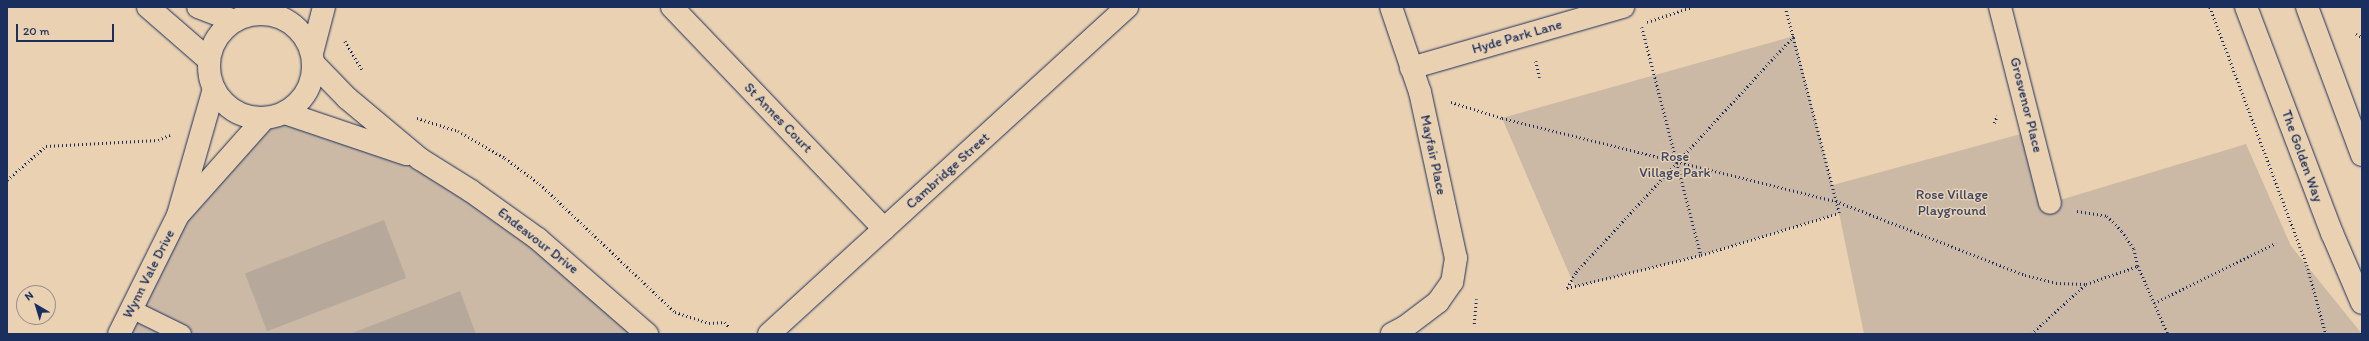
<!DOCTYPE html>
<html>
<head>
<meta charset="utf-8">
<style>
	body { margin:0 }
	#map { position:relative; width:2369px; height:341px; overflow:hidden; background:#e9d1b1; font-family:Itim,sans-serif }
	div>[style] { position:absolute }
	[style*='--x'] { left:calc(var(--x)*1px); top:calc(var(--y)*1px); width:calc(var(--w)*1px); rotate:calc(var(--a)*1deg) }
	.green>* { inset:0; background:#cbb9a5 }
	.building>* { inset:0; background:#b6a99c; transform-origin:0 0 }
	.path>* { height:2.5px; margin-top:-1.25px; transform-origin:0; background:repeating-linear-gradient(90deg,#1b2f5e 0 1px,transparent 0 4px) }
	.roads { filter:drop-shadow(0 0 1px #1b2f5e) drop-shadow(0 0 1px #1b2f5e) }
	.service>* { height:18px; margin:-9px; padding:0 9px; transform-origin:9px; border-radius:9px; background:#e9d1b1 }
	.minor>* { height:22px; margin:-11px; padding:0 11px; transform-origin:11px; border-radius:11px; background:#e9d1b1 }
	.secondary>* { height:22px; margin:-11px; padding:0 11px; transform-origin:11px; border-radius:11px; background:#e9d1b1 }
	.secondary>.ring { margin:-11px; padding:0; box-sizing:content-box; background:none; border:22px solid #e9d1b1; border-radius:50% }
	.primary>* { height:22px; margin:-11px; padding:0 11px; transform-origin:11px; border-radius:11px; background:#e9d1b1 }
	span { translate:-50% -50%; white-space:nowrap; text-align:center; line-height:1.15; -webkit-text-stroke:3px #e9d1b1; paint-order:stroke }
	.street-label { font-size:14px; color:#1b2f5e }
	.park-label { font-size:14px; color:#354469 }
	.frame { position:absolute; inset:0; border:8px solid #1b2f5e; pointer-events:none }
	.north { position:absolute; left:16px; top:285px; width:40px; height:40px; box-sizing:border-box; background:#e9d1b1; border:1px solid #979090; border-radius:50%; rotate:322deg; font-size:11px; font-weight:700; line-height:16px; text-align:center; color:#1b2f5e }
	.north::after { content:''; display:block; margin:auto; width:14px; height:18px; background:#1b2f5e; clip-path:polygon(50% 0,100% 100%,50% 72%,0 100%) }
	.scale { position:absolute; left:16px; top:24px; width:98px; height:18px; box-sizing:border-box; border:2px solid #1b2f5e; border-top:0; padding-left:5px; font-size:12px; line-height:14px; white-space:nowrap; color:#1b2f5e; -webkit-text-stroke:3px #e9d1b1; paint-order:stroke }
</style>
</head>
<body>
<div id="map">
	<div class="green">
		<i style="clip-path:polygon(1794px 36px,1833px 188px,1833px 185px,2032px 131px,2050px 203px,2246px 144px,2291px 246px,2362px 334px,1864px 334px,1839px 213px,1701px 255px,1575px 287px,1502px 118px)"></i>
		<i style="clip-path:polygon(293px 108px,366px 139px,504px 214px,639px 334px,128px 334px,178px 215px)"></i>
	</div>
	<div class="building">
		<i style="left:384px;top:220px;width:62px;height:149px;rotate:69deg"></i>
		<i style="clip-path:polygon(460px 291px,476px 334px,350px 334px)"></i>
	</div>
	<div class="path">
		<i style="--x:2210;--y:7;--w:276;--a:69.4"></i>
		<i style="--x:2307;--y:265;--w:72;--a:74.6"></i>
		<i style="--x:1647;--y:22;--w:47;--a:-18.4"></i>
		<i style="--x:1642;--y:27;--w:236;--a:75.5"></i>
		<i style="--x:2356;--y:34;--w:7;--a:27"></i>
		<i style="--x:345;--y:41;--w:35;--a:59"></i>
		<i style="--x:1536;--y:61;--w:17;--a:77"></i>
		<i style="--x:1451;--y:102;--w:53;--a:17.4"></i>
		<i style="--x:1502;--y:118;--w:344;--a:14"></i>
		<i style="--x:1836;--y:201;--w:203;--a:21.4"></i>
		<i style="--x:2025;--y:275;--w:32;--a:14"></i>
		<i style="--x:2056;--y:283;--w:30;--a:2"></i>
		<i style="--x:2086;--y:284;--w:55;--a:-19.1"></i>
		<i style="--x:417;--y:118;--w:43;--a:17.6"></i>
		<i style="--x:458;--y:131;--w:54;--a:29.9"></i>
		<i style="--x:505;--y:158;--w:44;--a:36.6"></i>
		<i style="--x:540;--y:184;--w:186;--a:43.5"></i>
		<i style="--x:675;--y:312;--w:36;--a:18"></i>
		<i style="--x:709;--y:323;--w:16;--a:-4"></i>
		<i style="--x:725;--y:322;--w:6;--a:51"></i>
		<i style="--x:1994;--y:123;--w:8;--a:-67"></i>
		<i style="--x:7;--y:180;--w:52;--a:-41.1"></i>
		<i style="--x:46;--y:146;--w:112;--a:-3.1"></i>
		<i style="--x:158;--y:140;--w:13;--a:-23"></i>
		<i style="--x:2077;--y:211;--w:30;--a:9"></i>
		<i style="--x:2107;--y:216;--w:21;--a:45"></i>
		<i style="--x:2122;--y:231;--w:22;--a:56"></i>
		<i style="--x:2134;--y:249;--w:17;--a:77"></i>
		<i style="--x:2138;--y:266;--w:74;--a:66.2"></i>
		<i style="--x:1567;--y:288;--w:138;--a:-13.8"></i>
		<i style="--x:1701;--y:255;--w:144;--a:-16.9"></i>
		<i style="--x:1839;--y:213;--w:213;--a:-104.7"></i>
		<i style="--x:1567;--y:288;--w:18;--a:-61"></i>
		<i style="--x:1576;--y:272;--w:321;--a:-47.3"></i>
		<i style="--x:2154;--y:303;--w:136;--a:-26.2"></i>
		<i style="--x:1474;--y:324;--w:25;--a:-85"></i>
		<i style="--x:2031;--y:334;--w:74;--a:-42.3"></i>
	</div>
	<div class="roads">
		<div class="service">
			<i style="--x:131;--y:309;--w:57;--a:26.1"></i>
		</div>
		<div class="minor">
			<i style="--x:148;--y:7;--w:81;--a:41"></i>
			<i style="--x:198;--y:7;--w:39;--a:21"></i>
			<i style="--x:672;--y:7;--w:307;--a:46.3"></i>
			<i style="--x:1391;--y:7;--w:90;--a:71.2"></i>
			<i style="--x:1420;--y:92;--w:170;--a:77.8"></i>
			<i style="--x:1456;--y:258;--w:24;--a:99"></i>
			<i style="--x:1452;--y:282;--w:24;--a:125"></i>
			<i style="--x:1438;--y:302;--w:41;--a:142.9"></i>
			<i style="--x:1405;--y:327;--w:15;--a:152"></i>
			<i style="--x:2000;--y:7;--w:202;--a:75.7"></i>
			<i style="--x:313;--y:63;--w:49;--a:45.8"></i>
			<i style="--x:347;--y:98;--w:95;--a:39.9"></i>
			<i style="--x:420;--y:159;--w:60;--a:32.1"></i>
			<i style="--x:471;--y:191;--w:82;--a:35.6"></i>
			<i style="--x:538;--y:239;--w:145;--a:41.1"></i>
			<i style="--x:1411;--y:68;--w:221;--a:-16.1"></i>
			<i style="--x:285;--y:113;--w:128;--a:18.7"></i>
			<i style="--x:769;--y:334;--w:485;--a:-42.4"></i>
		</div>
		<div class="secondary">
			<i class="ring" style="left:209px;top:14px;width:82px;height:82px"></i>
			<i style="--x:312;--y:53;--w:48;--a:-75.4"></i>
			<i style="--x:181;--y:212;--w:125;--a:-48.3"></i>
			<i style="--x:119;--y:334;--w:133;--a:-63.6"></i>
			<i style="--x:178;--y:215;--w:131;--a:-74.1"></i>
		</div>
		<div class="primary">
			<i style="--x:2246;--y:7;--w:242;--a:69.2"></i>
			<i style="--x:2332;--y:233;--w:76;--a:66.8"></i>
			<i style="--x:2307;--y:7;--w:158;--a:69.6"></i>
		</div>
	</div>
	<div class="street-label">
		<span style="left:1517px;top:37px;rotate:-16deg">Hyde Park Lane</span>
		<span style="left:2026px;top:105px;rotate:76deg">Grosvenor Place</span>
		<span style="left:778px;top:118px;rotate:46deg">St Annes Court</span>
		<span style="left:1433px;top:155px;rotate:78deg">Mayfair Place</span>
		<span style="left:2302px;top:156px;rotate:70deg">The Golden Way</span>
		<span style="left:948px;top:171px;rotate:-42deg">Cambridge Street</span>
		<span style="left:538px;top:241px;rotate:38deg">Endeavour Drive</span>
		<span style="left:149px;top:274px;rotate:-63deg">Wynn Vale Drive</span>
	</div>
	<div class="park-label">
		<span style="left:1675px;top:165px">Rose<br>Village Park</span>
		<span style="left:1952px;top:203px">Rose Village<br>Playground</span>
	</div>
	<div class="frame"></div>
	<div class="north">N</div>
	<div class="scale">20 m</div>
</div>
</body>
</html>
